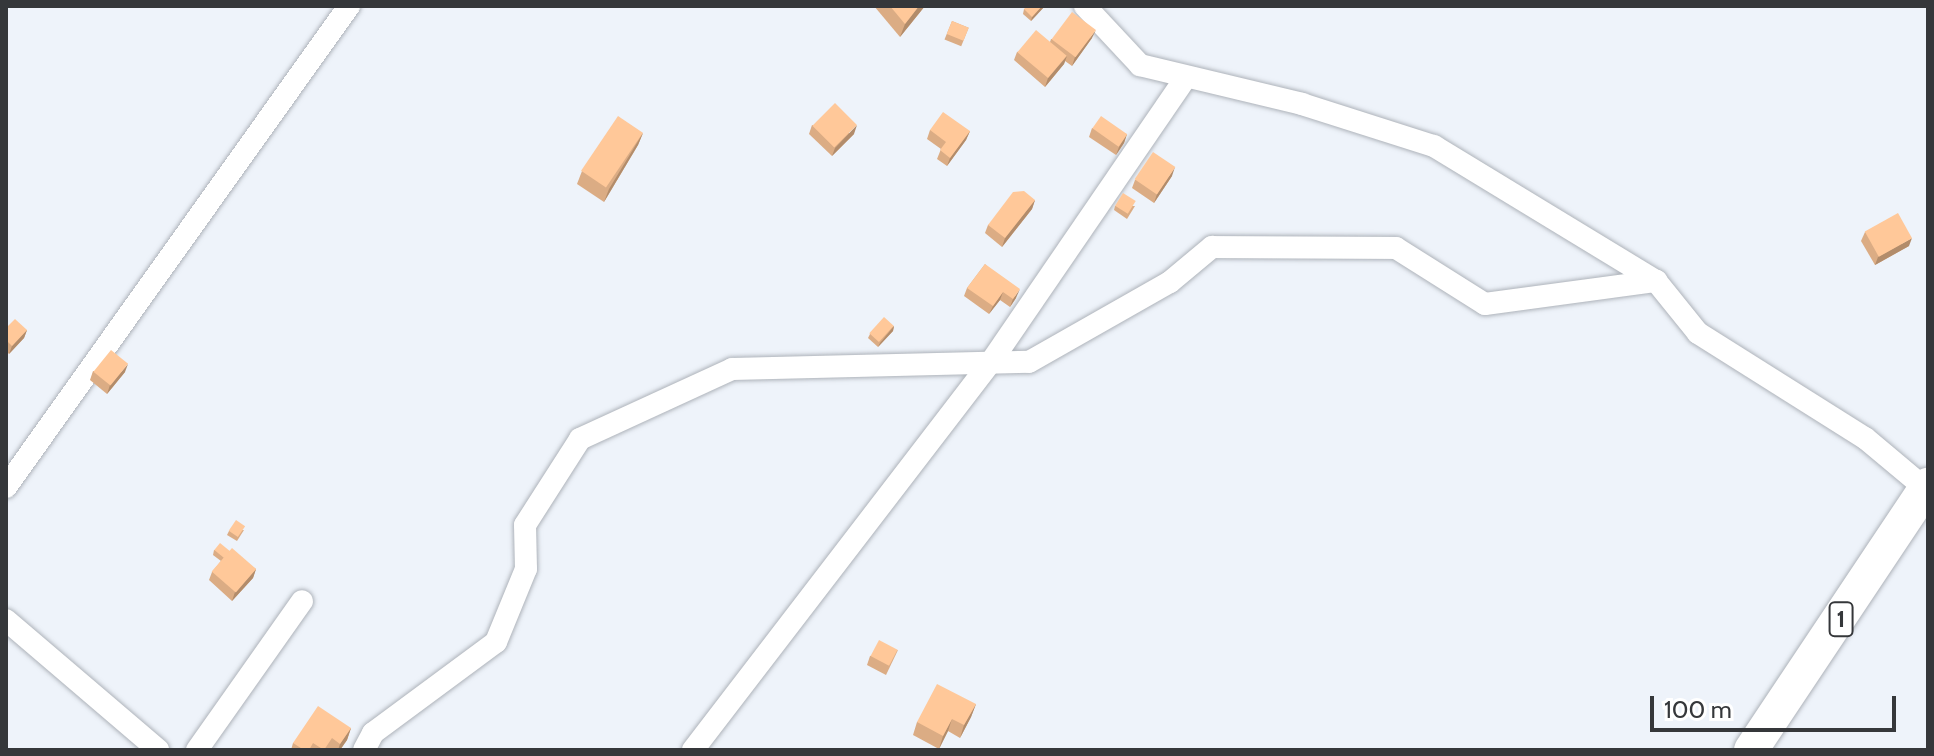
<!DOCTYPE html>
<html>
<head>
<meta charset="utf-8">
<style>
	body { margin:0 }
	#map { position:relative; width:1934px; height:756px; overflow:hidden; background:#eef3fa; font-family:Cabin,sans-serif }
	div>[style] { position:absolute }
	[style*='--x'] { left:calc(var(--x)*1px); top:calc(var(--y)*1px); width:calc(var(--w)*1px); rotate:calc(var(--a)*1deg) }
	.roads { filter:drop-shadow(0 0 2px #aeb3ba) drop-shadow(0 0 2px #aeb3ba) }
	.minor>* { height:22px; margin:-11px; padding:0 11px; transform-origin:11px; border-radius:11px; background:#fff }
	.highway>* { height:34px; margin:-17px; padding:0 17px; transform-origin:17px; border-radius:17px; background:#fff }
	.wall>* { inset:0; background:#dbac84; transform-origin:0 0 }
	.shaded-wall>* { inset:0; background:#b28c6b }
	.building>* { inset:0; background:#ffc899; transform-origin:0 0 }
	span { translate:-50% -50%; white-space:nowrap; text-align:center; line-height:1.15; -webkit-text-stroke:6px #fff; paint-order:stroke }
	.shield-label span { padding:2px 6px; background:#fff; border:2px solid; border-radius:6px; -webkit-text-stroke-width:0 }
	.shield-label { font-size:24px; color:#35373a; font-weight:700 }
	.frame { position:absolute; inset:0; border:8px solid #35373a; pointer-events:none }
	.scale { position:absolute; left:1650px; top:696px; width:246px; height:36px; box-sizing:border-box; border:4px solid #35373a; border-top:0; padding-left:10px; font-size:24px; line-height:28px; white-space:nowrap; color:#35373a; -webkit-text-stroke:6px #fff; paint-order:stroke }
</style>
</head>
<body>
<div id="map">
	<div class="roads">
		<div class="minor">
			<i style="--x:1085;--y:6;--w:81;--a:47"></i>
			<i style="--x:1140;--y:65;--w:167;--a:13.5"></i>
			<i style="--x:1302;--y:104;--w:139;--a:17.7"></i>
			<i style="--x:1434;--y:146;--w:260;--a:31.3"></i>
			<i style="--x:6;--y:487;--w:591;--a:-54.51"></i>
			<i style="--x:6;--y:620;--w:200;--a:40.5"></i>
			<i style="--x:197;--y:750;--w:182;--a:-54.8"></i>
			<i style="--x:364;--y:750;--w:19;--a:-62"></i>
			<i style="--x:373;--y:733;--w:153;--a:-36.5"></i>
			<i style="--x:496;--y:642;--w:79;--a:-67.7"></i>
			<i style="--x:526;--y:569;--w:44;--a:-91.3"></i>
			<i style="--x:525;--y:525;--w:102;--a:-57.4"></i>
			<i style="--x:580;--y:439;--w:167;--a:-24.7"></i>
			<i style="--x:732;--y:369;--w:297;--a:-1.4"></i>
			<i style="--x:1029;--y:362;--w:162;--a:-29.6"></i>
			<i style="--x:1170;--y:282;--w:55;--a:-39.8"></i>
			<i style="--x:1212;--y:247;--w:184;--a:0.3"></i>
			<i style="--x:1396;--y:248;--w:105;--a:32.2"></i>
			<i style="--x:1485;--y:304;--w:173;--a:-7.7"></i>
			<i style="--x:1656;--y:281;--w:67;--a:51.1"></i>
			<i style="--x:1698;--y:333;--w:197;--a:32.2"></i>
			<i style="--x:1865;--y:438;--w:80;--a:39.9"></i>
			<i style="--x:693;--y:750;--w:489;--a:-52.5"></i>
			<i style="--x:991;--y:362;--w:345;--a:-55.6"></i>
		</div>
		<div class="highway">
			<i style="--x:1751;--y:750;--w:319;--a:-56.3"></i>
		</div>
	</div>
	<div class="wall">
		<i style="clip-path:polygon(874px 6px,925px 6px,900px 37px)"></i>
		<i style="clip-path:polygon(1045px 6px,1031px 21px,1023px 14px,1024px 9px)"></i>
		<i style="left:952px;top:21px;width:18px;height:20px;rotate:22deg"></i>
		<i style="clip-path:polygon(1092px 38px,1072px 66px,1065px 61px,1064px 64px,1045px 87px,1014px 60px,1017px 52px,1050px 42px,1051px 39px)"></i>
		<i style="clip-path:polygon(812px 125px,854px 134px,832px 156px,809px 134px)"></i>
		<i style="clip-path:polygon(1092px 128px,1127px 134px,1124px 143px,1116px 155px,1089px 137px)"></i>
		<i style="clip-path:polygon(930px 130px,970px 131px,966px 140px,947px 166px,937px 159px,941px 149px,927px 139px)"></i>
		<i style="clip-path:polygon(643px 133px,638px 145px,604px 202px,577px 184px,582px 171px)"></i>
		<i style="clip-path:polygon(1172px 176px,1154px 203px,1132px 188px,1135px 180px)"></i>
		<i style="clip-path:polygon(1035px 200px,1032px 209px,1002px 247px,985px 233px,988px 225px)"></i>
		<i style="clip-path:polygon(1115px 206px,1135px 206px,1127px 219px,1114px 210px)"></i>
		<i style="clip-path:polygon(1865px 232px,1909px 246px,1875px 265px,1861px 241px)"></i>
		<i style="clip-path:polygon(985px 264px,1016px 298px,1010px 307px,1000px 300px,989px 314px,964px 296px,967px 288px)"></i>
		<i style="clip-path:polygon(894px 326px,893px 331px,878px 347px,868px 338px,870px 334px)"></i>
		<i style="clip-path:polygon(6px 328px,27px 330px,24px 338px,9px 354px,6px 351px)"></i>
		<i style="clip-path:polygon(93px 371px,125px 372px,107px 394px,90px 380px)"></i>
		<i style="clip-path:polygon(244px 530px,237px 541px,227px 535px,229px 531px)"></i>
		<i style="clip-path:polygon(214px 550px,230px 551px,256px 569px,253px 578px,232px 601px,209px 580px,212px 572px,221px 561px,213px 555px)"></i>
		<i style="clip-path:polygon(898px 650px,886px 675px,867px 665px,870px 656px)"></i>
		<i style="clip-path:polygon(976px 704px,971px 717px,960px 738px,948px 731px,939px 749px,913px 735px,917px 722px)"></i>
		<i style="clip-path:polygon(351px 728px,347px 740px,340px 750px,291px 750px,293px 743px)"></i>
	</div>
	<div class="shaded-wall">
		<i style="clip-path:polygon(919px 6px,925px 6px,900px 37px,905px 24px)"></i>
		<i style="clip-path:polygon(1042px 6px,1045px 6px,1031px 21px,1032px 17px)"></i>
		<i style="clip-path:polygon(1096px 30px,1092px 38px,1072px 66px,1075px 57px)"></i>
		<i style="clip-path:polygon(1067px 56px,1064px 64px,1045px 87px,1048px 78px)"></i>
		<i style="clip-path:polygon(857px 125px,854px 134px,832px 156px,835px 148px)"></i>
		<i style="clip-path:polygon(970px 131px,966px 140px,947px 166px,950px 158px)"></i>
		<i style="clip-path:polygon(643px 133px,638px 145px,604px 202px,609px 189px)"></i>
		<i style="clip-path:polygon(1127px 134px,1124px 143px,1116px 155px,1119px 147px)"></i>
		<i style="clip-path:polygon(1175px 167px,1172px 176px,1154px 203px,1157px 194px)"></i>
		<i style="clip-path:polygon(1035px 200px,1032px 209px,1002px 247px,1005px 238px)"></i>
		<i style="clip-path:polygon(1912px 238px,1909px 246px,1875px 265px,1878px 257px)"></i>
		<i style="clip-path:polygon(1020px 289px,1016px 298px,1010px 307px,1013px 299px)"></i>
		<i style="clip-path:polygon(1003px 292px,1000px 300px,989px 314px,993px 306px)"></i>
		<i style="clip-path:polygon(894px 326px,893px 331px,878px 347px,880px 343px)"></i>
		<i style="clip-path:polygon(27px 330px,24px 338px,9px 354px,12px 346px)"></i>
		<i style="clip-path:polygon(128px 364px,125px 372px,107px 394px,110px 385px)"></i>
		<i style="clip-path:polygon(256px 569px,253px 578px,232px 601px,235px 592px)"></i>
		<i style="clip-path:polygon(976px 704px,971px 717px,960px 738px,964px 725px)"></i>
		<i style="clip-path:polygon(952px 719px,948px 731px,939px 749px,943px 736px)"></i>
		<i style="clip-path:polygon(351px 728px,347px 740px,340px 750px,338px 750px,340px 744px)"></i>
	</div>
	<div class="building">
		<i style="clip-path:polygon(890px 6px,919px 6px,905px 24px)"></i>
		<i style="clip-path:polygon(1027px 6px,1042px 6px,1032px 17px,1024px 9px)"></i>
		<i style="left:1072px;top:12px;width:30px;height:34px;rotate:37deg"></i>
		<i style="left:952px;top:21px;width:18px;height:14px;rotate:22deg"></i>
		<i style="left:1036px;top:30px;width:40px;height:29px;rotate:40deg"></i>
		<i style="left:835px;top:103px;width:31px;height:32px;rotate:45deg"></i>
		<i style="clip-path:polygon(943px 112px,970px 131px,950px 158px,940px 150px,946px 142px,930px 130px)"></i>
		<i style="left:618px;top:116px;width:30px;height:66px;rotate:34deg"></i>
		<i style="left:1101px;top:116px;width:32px;height:15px;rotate:35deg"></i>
		<i style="left:1153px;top:152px;width:27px;height:33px;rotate:34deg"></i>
		<i style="clip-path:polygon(1024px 191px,1035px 200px,1005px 238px,988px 225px,1013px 192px)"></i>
		<i style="left:1123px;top:193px;width:15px;height:15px;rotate:32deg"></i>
		<i style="left:1898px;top:213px;width:29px;height:38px;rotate:61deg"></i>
		<i style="clip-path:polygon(985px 264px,1020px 289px,1013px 299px,1003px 292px,993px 306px,967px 288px)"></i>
		<i style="left:884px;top:317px;width:13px;height:22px;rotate:42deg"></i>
		<i style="clip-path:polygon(15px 319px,27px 330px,12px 346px,6px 340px,6px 328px)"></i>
		<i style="left:111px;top:350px;width:22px;height:28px;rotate:39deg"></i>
		<i style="left:236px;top:520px;width:11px;height:13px;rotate:34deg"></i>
		<i style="left:220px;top:543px;width:13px;height:9px;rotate:39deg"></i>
		<i style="left:232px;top:548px;width:32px;height:31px;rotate:41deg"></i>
		<i style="left:879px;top:640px;width:21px;height:18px;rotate:28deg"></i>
		<i style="clip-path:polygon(937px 684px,976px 704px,964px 725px,952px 719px,943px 736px,917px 722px)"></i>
		<i style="clip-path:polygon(318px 706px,351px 728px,340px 744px,332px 738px,324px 750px,313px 743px,309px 750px,304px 750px,293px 743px)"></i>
	</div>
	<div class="shield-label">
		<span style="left:1841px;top:619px">1</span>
	</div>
	<div class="frame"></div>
	<div class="scale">100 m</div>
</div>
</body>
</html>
